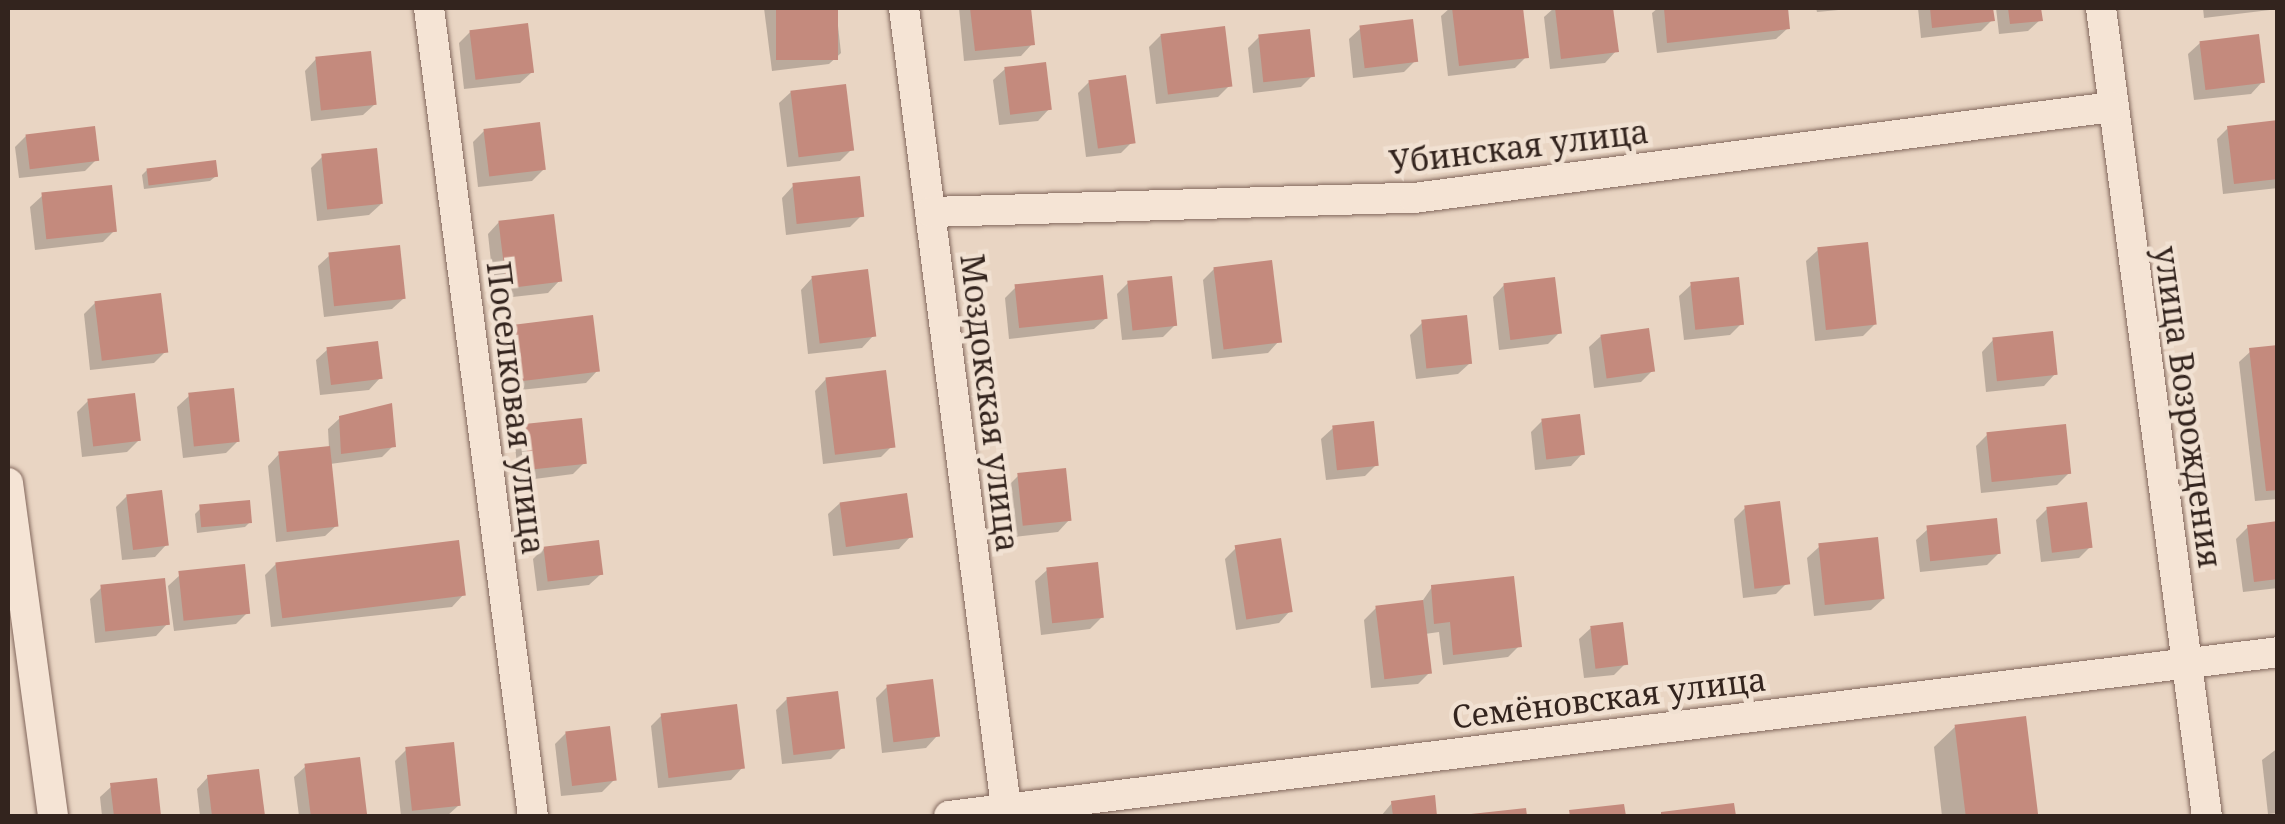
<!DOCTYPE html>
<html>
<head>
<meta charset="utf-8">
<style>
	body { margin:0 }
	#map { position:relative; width:2285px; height:824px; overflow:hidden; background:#e9d5c3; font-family:"Noto Serif",serif }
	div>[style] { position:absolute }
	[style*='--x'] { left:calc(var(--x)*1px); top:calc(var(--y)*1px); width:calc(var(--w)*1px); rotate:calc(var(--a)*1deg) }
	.shadow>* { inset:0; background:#0003 }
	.building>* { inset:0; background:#c48a7d; transform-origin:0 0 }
	.roads { filter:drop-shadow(0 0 2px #82675c) drop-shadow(0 0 2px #82675c) }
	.street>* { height:30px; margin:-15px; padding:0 15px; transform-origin:15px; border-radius:15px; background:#f5e4d5 }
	span { translate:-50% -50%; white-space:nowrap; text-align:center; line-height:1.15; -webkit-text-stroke:9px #f1e1d2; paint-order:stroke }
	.street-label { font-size:32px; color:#33241e }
	.frame { position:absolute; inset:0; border:10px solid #33241e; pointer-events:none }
</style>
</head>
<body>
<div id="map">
	<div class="shadow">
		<i style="clip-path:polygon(764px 8px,836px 8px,841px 53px,829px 64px,772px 71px)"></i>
		<i style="clip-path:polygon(959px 8px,1029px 8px,1032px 44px,1021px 56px,964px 61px)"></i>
		<i style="clip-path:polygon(1450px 8px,1520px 8px,1526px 57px,1515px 68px,1448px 76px,1441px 16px)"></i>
		<i style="clip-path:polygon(1554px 8px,1611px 8px,1616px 51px,1605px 63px,1550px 69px,1544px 17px)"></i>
		<i style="clip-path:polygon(1658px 8px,1785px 8px,1788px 28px,1776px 39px,1657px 53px,1652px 13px)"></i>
		<i style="clip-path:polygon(1816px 8px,1860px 8px,1817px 12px)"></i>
		<i style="clip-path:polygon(1918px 8px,1991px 8px,1992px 20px,1981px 31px,1921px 38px)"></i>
		<i style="clip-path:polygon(1996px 8px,2039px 8px,2040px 20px,2028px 31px,1999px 34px)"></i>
		<i style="clip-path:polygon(2203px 8px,2278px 8px,2278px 9px,2204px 18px)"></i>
		<i style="clip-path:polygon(1361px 28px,1415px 61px,1404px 72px,1353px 78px,1349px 39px)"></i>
		<i style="clip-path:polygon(470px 32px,532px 72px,520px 83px,464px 89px,459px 43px)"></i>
		<i style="clip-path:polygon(1161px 35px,1229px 86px,1218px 97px,1156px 104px,1149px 47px)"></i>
		<i style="clip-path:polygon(1259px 37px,1312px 76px,1301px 87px,1253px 93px,1248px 48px)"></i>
		<i style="clip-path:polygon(2200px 43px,2262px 82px,2251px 94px,2194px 100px,2188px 54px)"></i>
		<i style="clip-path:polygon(316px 59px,375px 104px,363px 115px,311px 121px,305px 71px)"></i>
		<i style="clip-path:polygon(1005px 69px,1049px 109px,1038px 121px,999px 125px,993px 80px)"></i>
		<i style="clip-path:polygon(1089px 82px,1132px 142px,1121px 153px,1086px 157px,1078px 93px)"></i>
		<i style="clip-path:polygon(791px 92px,851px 150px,840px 161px,787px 167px,779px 103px)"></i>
		<i style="clip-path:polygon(2278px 122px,2278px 188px,2223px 194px,2217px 139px,2228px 128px)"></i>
		<i style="clip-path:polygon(484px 131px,543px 170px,532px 181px,478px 187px,473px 142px)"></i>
		<i style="clip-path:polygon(26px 136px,96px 160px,85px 171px,19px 178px,15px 147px)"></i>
		<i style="clip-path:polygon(322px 157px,381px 204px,369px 215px,317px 221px,311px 168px)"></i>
		<i style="clip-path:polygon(147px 170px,216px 176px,210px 181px,144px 189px,142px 175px)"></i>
		<i style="clip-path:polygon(793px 186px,861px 216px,850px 227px,786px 235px,782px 198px)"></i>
		<i style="clip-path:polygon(42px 196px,114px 231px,103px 242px,35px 250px,30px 207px)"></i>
		<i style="clip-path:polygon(499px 222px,559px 281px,548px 293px,495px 299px,488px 234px)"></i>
		<i style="clip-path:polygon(1818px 250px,1875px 324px,1863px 336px,1815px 341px,1806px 261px)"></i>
		<i style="clip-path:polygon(330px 255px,404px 298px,392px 309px,324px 317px,318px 266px)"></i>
		<i style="clip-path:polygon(1214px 269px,1279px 341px,1268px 353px,1212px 359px,1203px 280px)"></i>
		<i style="clip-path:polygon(812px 278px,873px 336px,862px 348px,808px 354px,801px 290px)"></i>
		<i style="clip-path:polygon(1128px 283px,1175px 325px,1163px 337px,1122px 340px,1117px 294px)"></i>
		<i style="clip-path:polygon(1504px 285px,1559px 333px,1548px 344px,1499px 350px,1493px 297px)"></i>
		<i style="clip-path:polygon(1691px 285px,1741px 324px,1730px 335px,1684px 340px,1679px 296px)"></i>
		<i style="clip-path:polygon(1016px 287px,1106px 318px,1094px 329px,1009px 339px,1005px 298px)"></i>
		<i style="clip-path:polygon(95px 303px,165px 352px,154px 363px,90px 370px,84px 314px)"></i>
		<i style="clip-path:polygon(1422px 323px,1470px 363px,1458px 374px,1416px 379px,1410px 335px)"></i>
		<i style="clip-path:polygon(507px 327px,597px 371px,586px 383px,502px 392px,496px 339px)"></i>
		<i style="clip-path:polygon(1601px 336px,1652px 371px,1641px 382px,1594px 388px,1589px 347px)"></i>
		<i style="clip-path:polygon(1993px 340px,2055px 374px,2044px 386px,1986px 392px,1982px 352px)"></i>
		<i style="clip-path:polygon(2278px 348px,2278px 499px,2255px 501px,2239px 362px,2251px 351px)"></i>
		<i style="clip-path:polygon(328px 349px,380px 378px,369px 390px,320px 395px,316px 360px)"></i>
		<i style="clip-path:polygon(826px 379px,892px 446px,881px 457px,823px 464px,815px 391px)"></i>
		<i style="clip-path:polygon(189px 396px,238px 441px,226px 453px,183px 458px,177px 407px)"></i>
		<i style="clip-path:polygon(88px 401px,139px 440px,127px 452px,82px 457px,77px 412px)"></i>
		<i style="clip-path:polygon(340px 418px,393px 446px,382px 457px,330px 464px,337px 525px,325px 536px,276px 542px,268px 466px,279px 454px,329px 448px,328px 429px)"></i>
		<i style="clip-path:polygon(1542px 421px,1582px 454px,1571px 466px,1535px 470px,1531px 432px)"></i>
		<i style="clip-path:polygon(525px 427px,584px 463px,573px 474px,519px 481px,514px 438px)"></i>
		<i style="clip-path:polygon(1333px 428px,1376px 465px,1365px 476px,1326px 480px,1321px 439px)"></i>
		<i style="clip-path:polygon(1987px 435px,2069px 473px,2057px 485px,1981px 493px,1976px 446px)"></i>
		<i style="clip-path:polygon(1018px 476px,1069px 520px,1058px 532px,1013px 537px,1007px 487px)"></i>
		<i style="clip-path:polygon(127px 496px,166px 545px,155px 557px,122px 560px,116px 507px)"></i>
		<i style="clip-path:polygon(840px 503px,910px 537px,899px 549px,833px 556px,828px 514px)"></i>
		<i style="clip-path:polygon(1745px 508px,1787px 583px,1776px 594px,1743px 598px,1734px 519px)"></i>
		<i style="clip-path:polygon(200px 509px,250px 522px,245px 527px,197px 533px,195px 514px)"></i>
		<i style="clip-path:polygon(2047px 509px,2090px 547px,2079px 558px,2041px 562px,2036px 520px)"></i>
		<i style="clip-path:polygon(2278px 524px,2278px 588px,2243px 592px,2236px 539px,2248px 527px)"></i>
		<i style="clip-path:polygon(1928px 529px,1999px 553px,1987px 565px,1920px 572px,1916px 540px)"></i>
		<i style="clip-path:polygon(1819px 547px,1883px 599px,1871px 610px,1814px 616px,1807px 558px)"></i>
		<i style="clip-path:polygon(544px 548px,601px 574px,589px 585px,537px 591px,533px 559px)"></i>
		<i style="clip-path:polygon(1236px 548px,1290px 611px,1279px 623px,1236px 630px,1225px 559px)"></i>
		<i style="clip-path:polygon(276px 564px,463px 595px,452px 607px,271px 627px,265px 575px)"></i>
		<i style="clip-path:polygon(1047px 570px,1101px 618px,1090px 629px,1041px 635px,1035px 581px)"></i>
		<i style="clip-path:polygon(180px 575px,247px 613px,236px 624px,174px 631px,168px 586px)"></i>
		<i style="clip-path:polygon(1432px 587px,1519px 646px,1508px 657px,1443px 665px,1439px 632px,1425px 634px,1429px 673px,1418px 684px,1371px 688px,1364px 620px,1376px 608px,1421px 603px)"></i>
		<i style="clip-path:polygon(101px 588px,167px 624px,156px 636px,95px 643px,90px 599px)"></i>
		<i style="clip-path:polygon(1591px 628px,1625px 664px,1614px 675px,1584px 678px,1579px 639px)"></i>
		<i style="clip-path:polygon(887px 687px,937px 736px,926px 748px,882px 753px,876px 698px)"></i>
		<i style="clip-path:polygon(787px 699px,842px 748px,831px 759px,782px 764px,776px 710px)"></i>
		<i style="clip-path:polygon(662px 715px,742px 768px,731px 780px,658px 788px,651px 726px)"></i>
		<i style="clip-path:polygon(2024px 718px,2035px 816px,1942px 816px,1934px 747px,1956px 726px)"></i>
		<i style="clip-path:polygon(566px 733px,614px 780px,602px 792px,561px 796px,555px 744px)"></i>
		<i style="clip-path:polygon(2278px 748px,2278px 813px,2268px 814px,2262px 760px)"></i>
		<i style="clip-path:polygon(406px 750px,459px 805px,447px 816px,401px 816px,395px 761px)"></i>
		<i style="clip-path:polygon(306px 766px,364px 815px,299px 816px,294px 777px)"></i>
		<i style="clip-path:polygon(257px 772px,262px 816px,200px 816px,197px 789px,208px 777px)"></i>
		<i style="clip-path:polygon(155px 781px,159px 816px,102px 816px,100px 797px,112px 786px)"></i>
		<i style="clip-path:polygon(1433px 798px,1435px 816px,1381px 816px,1392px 803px)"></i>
	</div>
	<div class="building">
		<i style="left:776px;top:8px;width:62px;height:52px"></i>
		<i style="clip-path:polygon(970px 8px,1031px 8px,1035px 45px,975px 51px)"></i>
		<i style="clip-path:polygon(1452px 8px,1523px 8px,1529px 58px,1459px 66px)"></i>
		<i style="clip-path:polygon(1555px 8px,1613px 8px,1619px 52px,1561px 59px)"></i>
		<i style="clip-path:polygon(1664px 8px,1788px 8px,1790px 29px,1667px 43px)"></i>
		<i style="clip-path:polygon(1930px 8px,1993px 8px,1995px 21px,1932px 28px)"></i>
		<i style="clip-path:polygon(2008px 8px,2041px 8px,2043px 21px,2010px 24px)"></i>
		<i style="left:1413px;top:19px;width:43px;height:54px;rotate:83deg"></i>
		<i style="left:528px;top:23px;width:50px;height:59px;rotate:83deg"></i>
		<i style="left:1225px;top:26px;width:61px;height:65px;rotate:83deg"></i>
		<i style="left:1310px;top:29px;width:48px;height:52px;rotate:84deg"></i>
		<i style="left:2259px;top:34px;width:49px;height:60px;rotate:83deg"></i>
		<i style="left:371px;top:51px;width:54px;height:56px;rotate:84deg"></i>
		<i style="left:1046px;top:62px;width:48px;height:42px;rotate:83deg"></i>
		<i style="left:1126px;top:75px;width:69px;height:38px;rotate:82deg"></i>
		<i style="left:846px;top:84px;width:67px;height:56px;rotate:83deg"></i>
		<i style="clip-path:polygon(2278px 120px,2278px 179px,2234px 184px,2227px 126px)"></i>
		<i style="left:540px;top:122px;width:48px;height:57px;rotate:83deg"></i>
		<i style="left:95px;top:126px;width:35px;height:70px;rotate:83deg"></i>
		<i style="left:377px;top:148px;width:56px;height:56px;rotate:84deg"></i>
		<i style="left:216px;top:160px;width:17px;height:70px;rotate:83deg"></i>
		<i style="left:860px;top:176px;width:41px;height:68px;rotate:84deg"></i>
		<i style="left:112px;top:185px;width:47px;height:71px;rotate:84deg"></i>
		<i style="left:554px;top:214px;width:68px;height:56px;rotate:83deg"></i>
		<i style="left:1868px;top:242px;width:83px;height:51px;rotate:84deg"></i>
		<i style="left:400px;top:245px;width:54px;height:72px;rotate:84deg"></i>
		<i style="left:1272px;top:260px;width:83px;height:59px;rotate:83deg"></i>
		<i style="left:868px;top:269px;width:68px;height:57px;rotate:83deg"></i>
		<i style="left:1103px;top:275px;width:44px;height:89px;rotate:84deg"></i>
		<i style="left:1172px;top:276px;width:50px;height:45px;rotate:84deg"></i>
		<i style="left:1555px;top:277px;width:57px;height:52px;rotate:83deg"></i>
		<i style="left:1739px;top:277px;width:48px;height:49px;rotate:84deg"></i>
		<i style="left:161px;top:293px;width:60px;height:67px;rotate:83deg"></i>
		<i style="left:593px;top:315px;width:57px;height:88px;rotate:83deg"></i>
		<i style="left:1467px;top:315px;width:49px;height:46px;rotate:84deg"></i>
		<i style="left:1649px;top:328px;width:44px;height:49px;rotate:82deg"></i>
		<i style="left:2053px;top:331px;width:44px;height:61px;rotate:84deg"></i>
		<i style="left:378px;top:341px;width:38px;height:52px;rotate:83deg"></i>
		<i style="clip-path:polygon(2278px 345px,2278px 490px,2266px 491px,2249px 348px)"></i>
		<i style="left:886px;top:370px;width:78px;height:61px;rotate:83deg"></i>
		<i style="left:234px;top:388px;width:54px;height:46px;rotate:84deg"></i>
		<i style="left:135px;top:393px;width:48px;height:48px;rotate:83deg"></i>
		<i style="clip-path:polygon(392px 403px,396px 447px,341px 454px,339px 416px)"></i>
		<i style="left:1580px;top:414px;width:41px;height:39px;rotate:83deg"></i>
		<i style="left:582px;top:418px;width:46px;height:58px;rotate:84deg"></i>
		<i style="left:1374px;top:421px;width:45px;height:42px;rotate:84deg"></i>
		<i style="left:2066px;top:424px;width:50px;height:80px;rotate:84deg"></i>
		<i style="left:330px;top:446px;width:81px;height:52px;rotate:84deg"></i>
		<i style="left:1066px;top:468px;width:53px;height:49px;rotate:84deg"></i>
		<i style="left:162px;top:490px;width:56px;height:36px;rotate:83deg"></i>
		<i style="left:907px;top:493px;width:45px;height:68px;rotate:82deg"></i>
		<i style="left:250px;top:500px;width:23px;height:51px;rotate:85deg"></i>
		<i style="left:1780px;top:501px;width:84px;height:36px;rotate:83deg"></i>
		<i style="left:2087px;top:502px;width:46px;height:41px;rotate:83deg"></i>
		<i style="left:1997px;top:518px;width:36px;height:71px;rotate:84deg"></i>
		<i style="clip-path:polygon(2278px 521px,2278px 579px,2254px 582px,2247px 525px)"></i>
		<i style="left:1878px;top:537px;width:62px;height:60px;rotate:84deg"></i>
		<i style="left:1281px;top:538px;width:75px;height:47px;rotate:81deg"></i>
		<i style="left:459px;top:540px;width:56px;height:185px;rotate:83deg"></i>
		<i style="left:599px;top:540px;width:35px;height:56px;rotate:83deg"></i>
		<i style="left:1098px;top:562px;width:56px;height:52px;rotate:84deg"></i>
		<i style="left:245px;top:564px;width:50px;height:67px;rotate:84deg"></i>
		<i style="clip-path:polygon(1514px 576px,1522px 647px,1453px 655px,1450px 622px,1434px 624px,1431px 585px)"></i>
		<i style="left:165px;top:578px;width:47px;height:65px;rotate:84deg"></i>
		<i style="left:1423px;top:600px;width:74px;height:48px;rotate:83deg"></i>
		<i style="left:1623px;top:622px;width:43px;height:33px;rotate:83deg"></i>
		<i style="left:933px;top:679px;width:58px;height:47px;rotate:83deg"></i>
		<i style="left:838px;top:691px;width:58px;height:52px;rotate:83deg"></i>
		<i style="left:737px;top:704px;width:65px;height:77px;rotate:83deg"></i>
		<i style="left:2026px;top:716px;width:101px;height:72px;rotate:83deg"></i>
		<i style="left:610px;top:726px;width:55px;height:45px;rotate:83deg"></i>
		<i style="left:454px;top:742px;width:64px;height:49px;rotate:84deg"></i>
		<i style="left:360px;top:757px;width:59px;height:56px;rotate:83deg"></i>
		<i style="clip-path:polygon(259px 769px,265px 816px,212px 816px,207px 775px)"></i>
		<i style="clip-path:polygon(157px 778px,161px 816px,114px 816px,110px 783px)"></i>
		<i style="clip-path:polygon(1435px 795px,1437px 816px,1393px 816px,1391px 801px)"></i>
		<i style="clip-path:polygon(1734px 803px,1736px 816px,1661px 816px,1661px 812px)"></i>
		<i style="clip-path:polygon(1624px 804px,1626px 816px,1570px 816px,1569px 810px)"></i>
		<i style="clip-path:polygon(1526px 808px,1527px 816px,1471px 816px,1471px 814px)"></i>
	</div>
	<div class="roads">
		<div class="street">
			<i style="--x:429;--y:8;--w:815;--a:82.67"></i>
			<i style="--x:904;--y:8;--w:806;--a:82.73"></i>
			<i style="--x:2101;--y:8;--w:815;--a:82.53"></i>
			<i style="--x:931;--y:212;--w:483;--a:-1.7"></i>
			<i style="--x:1414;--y:198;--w:704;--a:-7.43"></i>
			<i style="--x:8;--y:483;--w:336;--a:82.3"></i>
			<i style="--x:949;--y:816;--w:1339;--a:-7.03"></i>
		</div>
	</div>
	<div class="street-label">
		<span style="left:1519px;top:147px;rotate:-7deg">Убинская улица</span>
		<span style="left:990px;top:403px;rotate:83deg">Моздокская улица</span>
		<span style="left:2188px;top:407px;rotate:82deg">улица Возрождения</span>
		<span style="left:516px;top:408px;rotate:83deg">Поселковая улица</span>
		<span style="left:1609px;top:698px;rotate:-7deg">Семёновская улица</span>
	</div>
	<div class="frame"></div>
</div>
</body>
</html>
